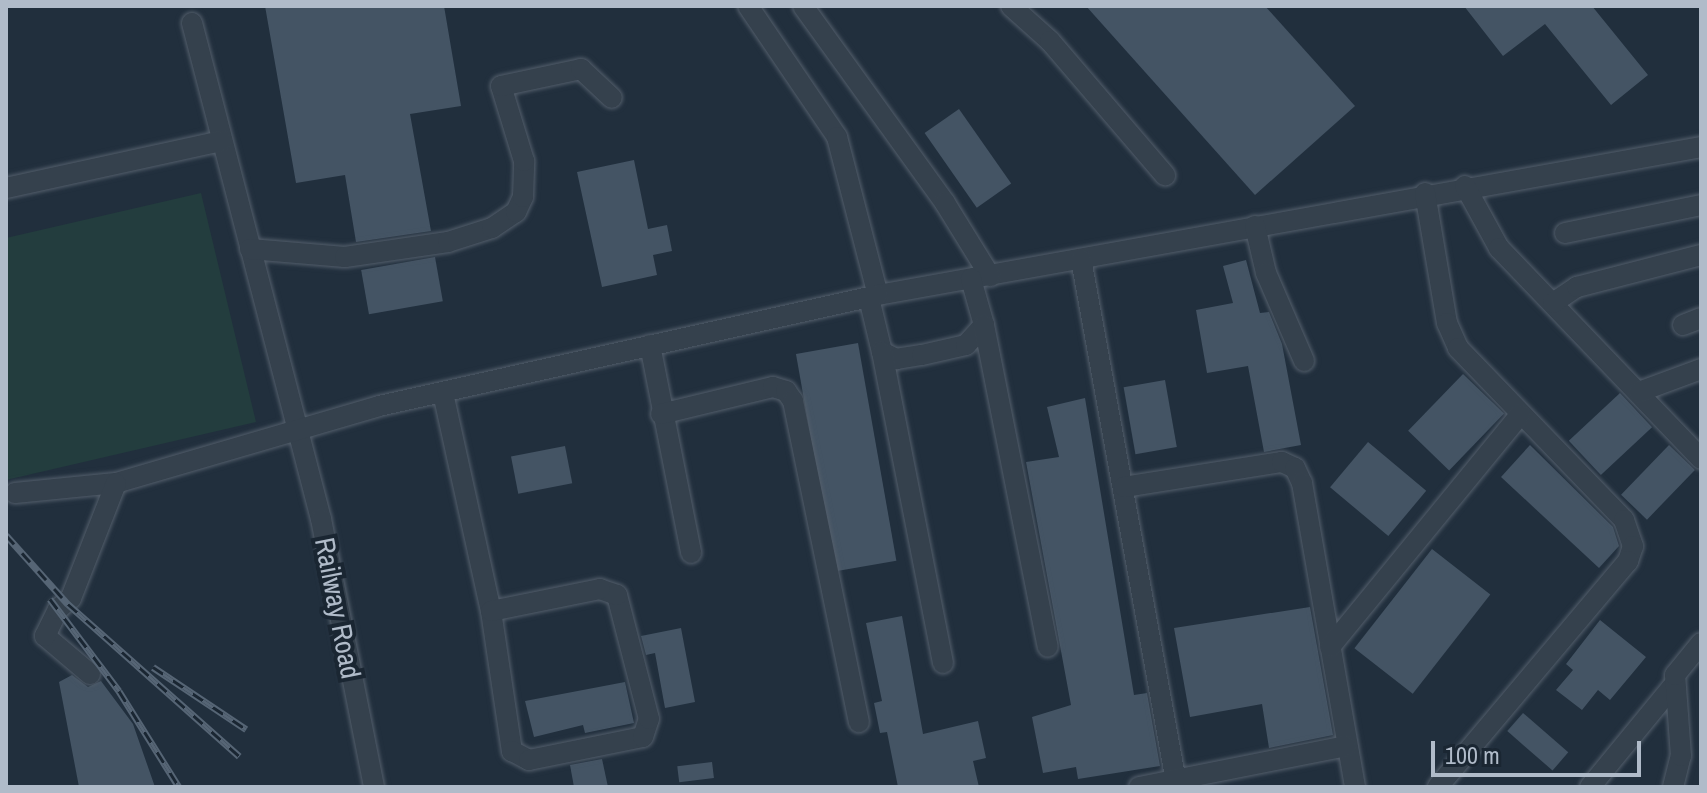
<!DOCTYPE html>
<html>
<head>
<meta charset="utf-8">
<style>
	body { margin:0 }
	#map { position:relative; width:1707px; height:793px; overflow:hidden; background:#212f3d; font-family:"Archivo Narrow",sans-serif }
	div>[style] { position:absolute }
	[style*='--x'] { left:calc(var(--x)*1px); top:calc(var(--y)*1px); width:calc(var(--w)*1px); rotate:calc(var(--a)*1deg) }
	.green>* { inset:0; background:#233d3e }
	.building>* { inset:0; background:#445464; transform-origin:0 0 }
	.roads { filter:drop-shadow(0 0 2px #535e6b) drop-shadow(0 0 2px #535e6b) }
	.minor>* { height:20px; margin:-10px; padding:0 10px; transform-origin:10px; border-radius:10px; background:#35414d }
	.rail>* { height:7px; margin-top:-3.5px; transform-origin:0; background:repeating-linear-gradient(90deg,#1a2632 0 12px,#566575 0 24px); box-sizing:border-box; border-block:2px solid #566575 }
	span { translate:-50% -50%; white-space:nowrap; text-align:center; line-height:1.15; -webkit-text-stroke:8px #1a2632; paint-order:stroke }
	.street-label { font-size:28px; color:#b0bbc9 }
	.frame { position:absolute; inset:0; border:8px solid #b0bbc9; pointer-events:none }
	.scale { position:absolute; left:1431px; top:741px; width:210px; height:36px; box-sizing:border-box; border:4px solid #b0bbc9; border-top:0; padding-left:10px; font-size:24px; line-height:28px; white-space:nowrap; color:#b0bbc9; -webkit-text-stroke:6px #1a2632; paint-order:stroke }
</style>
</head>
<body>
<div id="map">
	<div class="green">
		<i style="clip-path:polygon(201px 193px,256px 422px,6px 480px,6px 238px)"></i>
	</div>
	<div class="building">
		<i style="clip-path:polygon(265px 6px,444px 6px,461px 106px,410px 114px,431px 231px,356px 242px,345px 175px,296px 183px)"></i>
		<i style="clip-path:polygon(1086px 6px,1265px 6px,1355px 106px,1255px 195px)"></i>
		<i style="clip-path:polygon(1464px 6px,1592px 6px,1648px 75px,1611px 105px,1545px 24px,1503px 56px)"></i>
		<i style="left:959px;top:109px;width:91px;height:42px;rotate:55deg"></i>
		<i style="clip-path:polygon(634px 160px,648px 229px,667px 225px,672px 251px,653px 255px,657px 275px,602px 287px,577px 172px)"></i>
		<i style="left:435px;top:257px;width:45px;height:75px;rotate:80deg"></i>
		<i style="clip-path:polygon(1246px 260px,1260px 313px,1269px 312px,1282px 344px,1301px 445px,1264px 452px,1248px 366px,1207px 373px,1196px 310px,1233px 303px,1223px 266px)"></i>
		<i style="left:858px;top:343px;width:221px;height:63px;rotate:80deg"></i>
		<i style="left:1463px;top:374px;width:57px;height:79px;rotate:44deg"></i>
		<i style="left:1165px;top:380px;width:68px;height:42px;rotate:80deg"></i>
		<i style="left:1620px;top:393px;width:47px;height:70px;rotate:47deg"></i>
		<i style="clip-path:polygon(1085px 398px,1134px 695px,1147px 693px,1160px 766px,1078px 779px,1076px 767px,1043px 773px,1032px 717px,1071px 705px,1026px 462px,1059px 457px,1047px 407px)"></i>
		<i style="left:1368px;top:442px;width:76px;height:59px;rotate:40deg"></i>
		<i style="clip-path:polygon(1530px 445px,1613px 527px,1619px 546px,1599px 568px,1501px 477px)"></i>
		<i style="left:1669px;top:445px;width:36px;height:69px;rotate:44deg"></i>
		<i style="left:565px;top:446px;width:38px;height:55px;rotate:79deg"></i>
		<i style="left:1432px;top:549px;width:74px;height:126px;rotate:38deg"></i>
		<i style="clip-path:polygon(1310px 607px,1333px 735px,1269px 748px,1262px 704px,1190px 717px,1174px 628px)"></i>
		<i style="clip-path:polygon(902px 616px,923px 734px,978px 721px,986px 758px,973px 761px,979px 787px,898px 787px,887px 732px,880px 733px,874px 703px,882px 701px,866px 623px)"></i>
		<i style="clip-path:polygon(1600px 620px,1646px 657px,1610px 700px,1598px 690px,1582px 710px,1556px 690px,1573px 670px,1566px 664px)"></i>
		<i style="clip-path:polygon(681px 628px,695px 702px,665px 708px,655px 653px,646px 655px,641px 636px)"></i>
		<i style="clip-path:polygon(72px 675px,88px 687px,101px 681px,133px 724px,155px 787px,79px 787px,59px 682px)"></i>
		<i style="clip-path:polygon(625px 682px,634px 723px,585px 733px,583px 725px,534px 737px,525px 701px)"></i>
		<i style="left:1523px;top:713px;width:60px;height:24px;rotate:41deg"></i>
		<i style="clip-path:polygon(602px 759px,608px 787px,574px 787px,570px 765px)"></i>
		<i style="left:712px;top:762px;width:16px;height:35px;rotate:83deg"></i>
	</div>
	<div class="roads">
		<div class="minor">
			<i style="--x:748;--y:6;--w:158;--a:55.8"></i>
			<i style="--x:837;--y:137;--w:163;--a:75.5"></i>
			<i style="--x:878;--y:295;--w:836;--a:-10.19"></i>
			<i style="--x:803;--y:6;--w:243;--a:54.2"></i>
			<i style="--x:945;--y:203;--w:86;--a:58.3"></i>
			<i style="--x:1011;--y:6;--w:52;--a:41.9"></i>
			<i style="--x:1050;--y:41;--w:177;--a:49.4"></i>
			<i style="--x:192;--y:23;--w:513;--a:75.42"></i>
			<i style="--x:321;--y:519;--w:273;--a:78.8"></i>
			<i style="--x:1465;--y:186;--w:71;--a:61.3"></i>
			<i style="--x:1499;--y:248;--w:292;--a:46.2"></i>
			<i style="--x:6;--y:188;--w:221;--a:-12.3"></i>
			<i style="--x:1425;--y:193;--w:132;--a:80.4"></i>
			<i style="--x:1447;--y:323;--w:27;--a:66"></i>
			<i style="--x:1458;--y:348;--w:239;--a:46"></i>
			<i style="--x:1624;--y:520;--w:28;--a:71"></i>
			<i style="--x:1633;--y:546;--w:16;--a:108"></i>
			<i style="--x:1628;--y:561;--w:295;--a:130.1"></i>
			<i style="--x:1255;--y:226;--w:48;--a:76.8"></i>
			<i style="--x:1266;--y:273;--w:96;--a:66.6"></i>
			<i style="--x:1565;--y:233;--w:139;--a:-11.6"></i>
			<i style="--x:250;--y:249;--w:95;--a:4.8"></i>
			<i style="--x:345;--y:257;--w:104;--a:-8.3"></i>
			<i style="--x:448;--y:242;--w:46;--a:-17.7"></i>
			<i style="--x:492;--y:228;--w:29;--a:-34"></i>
			<i style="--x:516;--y:212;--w:17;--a:-65"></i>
			<i style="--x:523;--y:197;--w:36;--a:-88"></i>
			<i style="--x:524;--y:161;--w:78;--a:-107"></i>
			<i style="--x:501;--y:86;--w:82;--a:-12"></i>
			<i style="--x:581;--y:69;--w:42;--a:43.1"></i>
			<i style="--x:1081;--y:259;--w:537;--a:79.7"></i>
			<i style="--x:869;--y:298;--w:56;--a:76.5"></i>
			<i style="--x:882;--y:352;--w:16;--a:27"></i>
			<i style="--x:896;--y:359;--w:26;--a:-9"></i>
			<i style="--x:922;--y:355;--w:45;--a:-12.8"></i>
			<i style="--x:966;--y:345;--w:27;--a:-48"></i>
			<i style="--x:984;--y:325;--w:48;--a:-105.8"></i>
			<i style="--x:1553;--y:303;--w:29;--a:-34"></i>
			<i style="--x:1577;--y:287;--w:128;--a:-14.5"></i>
			<i style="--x:984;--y:325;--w:328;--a:78.8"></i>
			<i style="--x:1683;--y:325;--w:19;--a:-21"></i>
			<i style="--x:650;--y:345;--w:212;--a:78.8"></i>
			<i style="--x:882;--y:352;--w:317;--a:78.9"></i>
			<i style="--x:1639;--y:392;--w:66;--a:-20.4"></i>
			<i style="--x:443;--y:393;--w:223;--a:77.6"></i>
			<i style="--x:491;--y:611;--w:142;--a:81.5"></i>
			<i style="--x:512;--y:751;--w:19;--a:28"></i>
			<i style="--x:529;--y:760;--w:116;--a:-11.4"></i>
			<i style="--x:643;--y:737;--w:19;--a:-72"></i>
			<i style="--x:649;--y:719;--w:128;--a:-104.5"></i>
			<i style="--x:617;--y:595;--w:18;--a:-161"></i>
			<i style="--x:600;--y:589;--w:111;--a:168.6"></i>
			<i style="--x:661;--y:414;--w:115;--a:-13.6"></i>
			<i style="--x:773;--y:387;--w:14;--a:17"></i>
			<i style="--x:786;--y:391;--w:12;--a:55"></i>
			<i style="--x:793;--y:401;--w:328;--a:78.4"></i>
			<i style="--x:1124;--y:487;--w:160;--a:-9"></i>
			<i style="--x:1282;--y:462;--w:14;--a:25"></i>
			<i style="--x:1295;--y:468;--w:17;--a:65"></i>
			<i style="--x:1302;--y:483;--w:309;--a:80.1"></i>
			<i style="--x:15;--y:493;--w:101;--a:-5.7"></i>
			<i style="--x:116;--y:483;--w:274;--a:-16.3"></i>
			<i style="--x:379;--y:406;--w:511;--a:-12.54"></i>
			<i style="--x:1330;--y:647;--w:300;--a:-50.7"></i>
			<i style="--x:90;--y:674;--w:59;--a:-139.8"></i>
			<i style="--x:45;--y:636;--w:30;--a:-64"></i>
			<i style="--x:58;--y:609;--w:17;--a:-40"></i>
			<i style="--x:71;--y:598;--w:123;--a:-68.6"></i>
			<i style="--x:1139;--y:787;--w:211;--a:-11.2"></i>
			<i style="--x:1590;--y:787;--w:131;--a:-50.6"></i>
			<i style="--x:1673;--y:787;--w:32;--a:-76"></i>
			<i style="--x:1681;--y:756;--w:81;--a:-94.2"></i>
			<i style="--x:1675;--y:675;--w:41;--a:-50.9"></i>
		</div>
	</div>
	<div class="rail">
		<i style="--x:6;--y:535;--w:93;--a:48.1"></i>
		<i style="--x:68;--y:604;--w:229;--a:41.6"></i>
		<i style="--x:50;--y:599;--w:115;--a:53.1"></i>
		<i style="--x:119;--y:691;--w:113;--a:58"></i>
		<i style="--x:153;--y:667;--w:112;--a:33.7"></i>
	</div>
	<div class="street-label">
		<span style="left:338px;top:608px;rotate:79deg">Railway Road</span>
	</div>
	<div class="frame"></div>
	<div class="scale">100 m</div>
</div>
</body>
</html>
